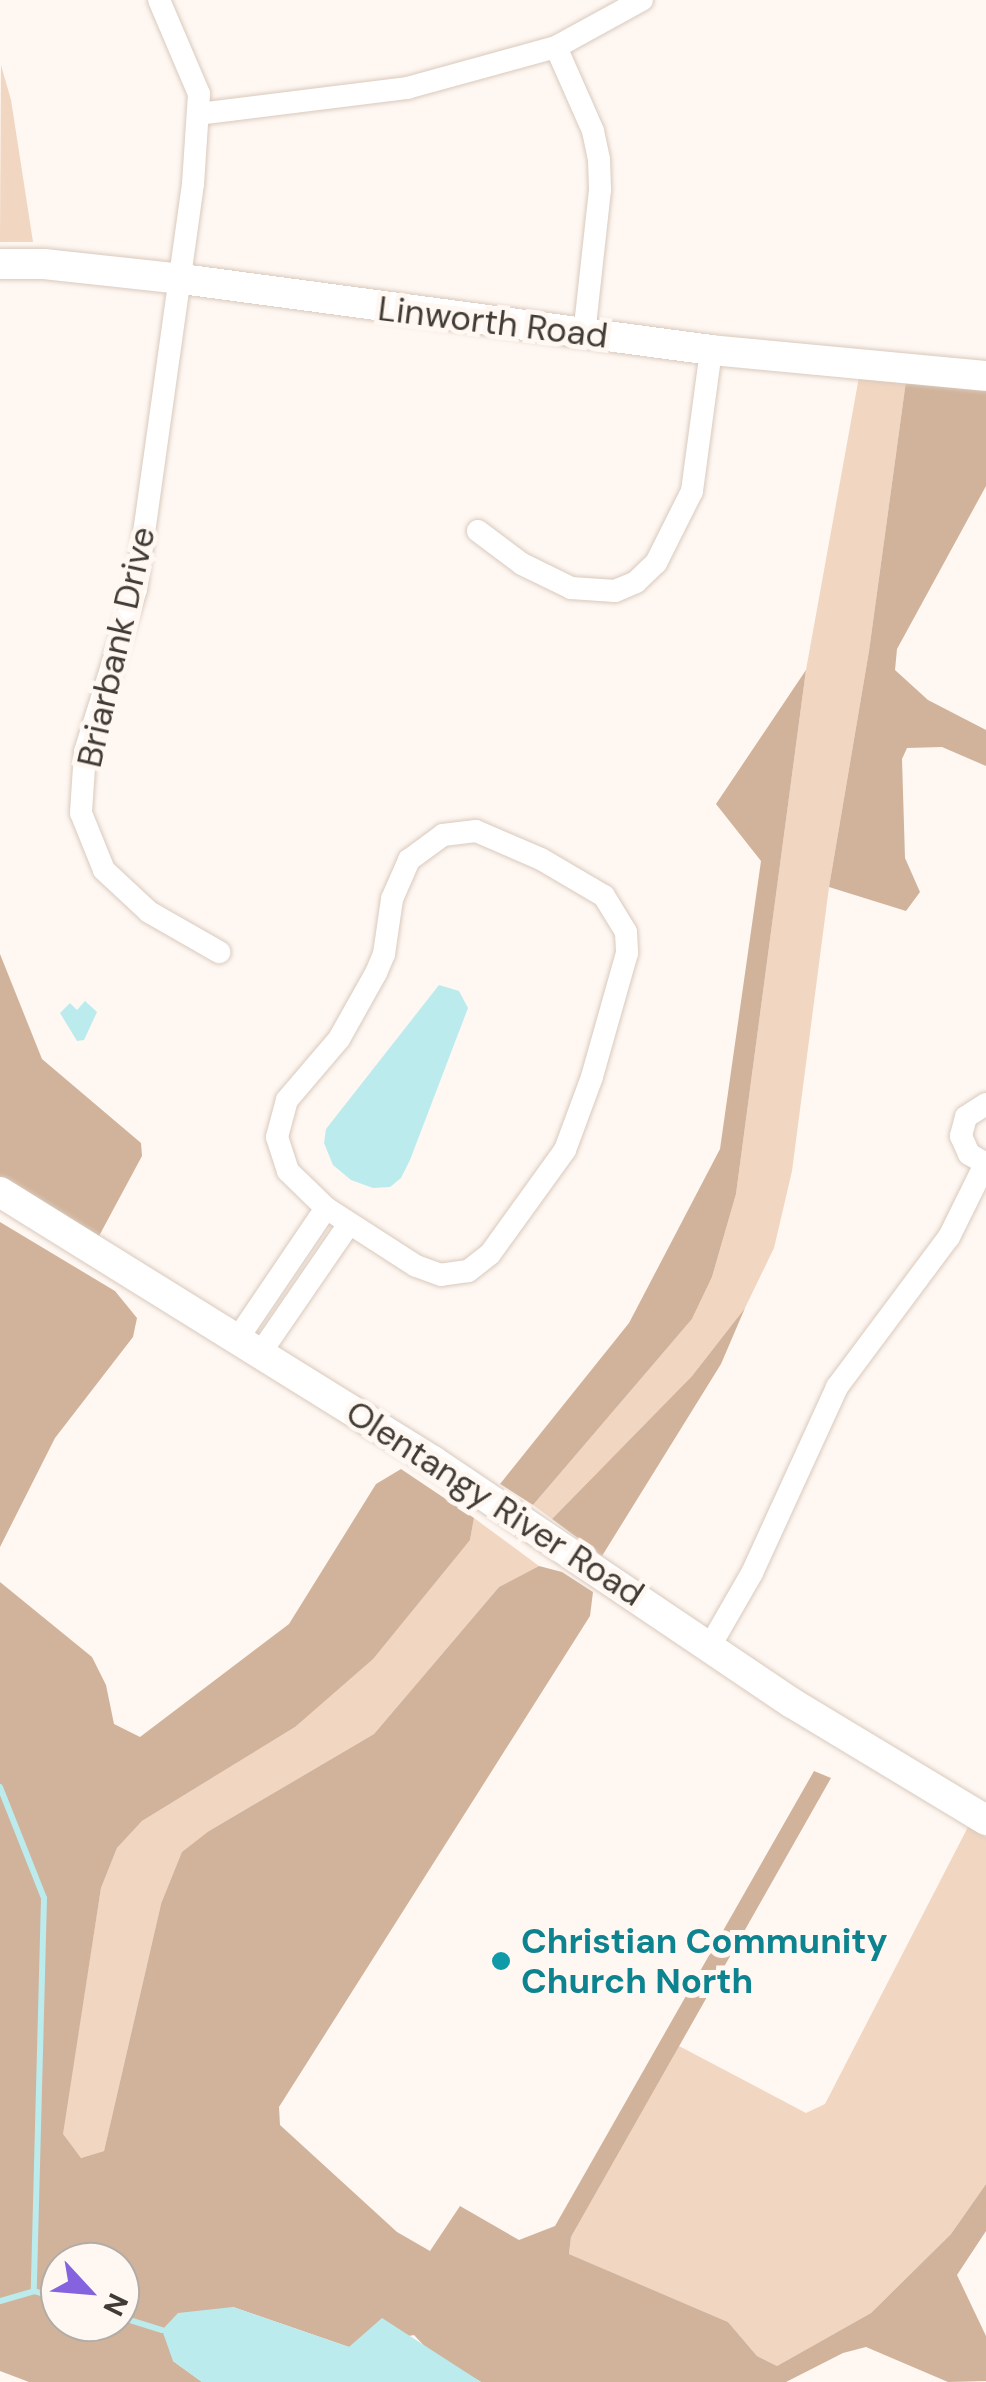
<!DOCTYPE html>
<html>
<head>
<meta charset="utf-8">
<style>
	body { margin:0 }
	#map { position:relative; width:986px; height:2382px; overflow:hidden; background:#fef7f2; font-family:"DM Sans",sans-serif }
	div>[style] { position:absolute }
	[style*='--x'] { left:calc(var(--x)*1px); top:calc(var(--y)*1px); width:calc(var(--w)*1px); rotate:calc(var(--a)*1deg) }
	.green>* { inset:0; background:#f1d6c1 }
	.forest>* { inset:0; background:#d1b39b }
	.water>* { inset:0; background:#bcebee }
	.stream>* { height:6px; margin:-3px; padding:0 3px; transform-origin:3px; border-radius:3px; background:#bcebee }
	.roads { filter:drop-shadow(0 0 2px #d9c9bc) drop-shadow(0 0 2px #d9c9bc) }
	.street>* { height:22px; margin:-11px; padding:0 11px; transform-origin:11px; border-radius:11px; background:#fff }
	.secondary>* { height:30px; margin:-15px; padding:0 15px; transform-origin:15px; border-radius:15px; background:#fff }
	.dots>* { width:28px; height:28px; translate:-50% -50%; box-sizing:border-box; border:5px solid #fef7f2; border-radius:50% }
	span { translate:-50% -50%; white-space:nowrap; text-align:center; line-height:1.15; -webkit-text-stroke:10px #fef7f2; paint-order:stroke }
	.street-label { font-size:35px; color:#413b35 }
	.culture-label { font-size:35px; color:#0d838f; font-weight:700 }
	.left { translate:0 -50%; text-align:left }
	.north { position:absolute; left:40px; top:2242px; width:100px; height:100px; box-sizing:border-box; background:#fef7f2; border:2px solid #b2aca6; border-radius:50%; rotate:116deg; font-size:28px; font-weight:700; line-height:40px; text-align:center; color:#413b35 }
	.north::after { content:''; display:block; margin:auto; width:35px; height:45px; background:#8563de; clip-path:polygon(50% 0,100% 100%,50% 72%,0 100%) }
</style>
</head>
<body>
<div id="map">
	<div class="green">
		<i style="clip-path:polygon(1px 65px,11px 100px,33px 242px,0 242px)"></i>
		<i style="clip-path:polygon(859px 377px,906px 381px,869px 651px,829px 887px,792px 1171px,774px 1248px,745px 1308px,692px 1376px,552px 1519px,533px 1505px,692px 1319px,712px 1277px,736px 1194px,806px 670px)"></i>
		<i style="clip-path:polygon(474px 1518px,539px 1566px,499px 1587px,374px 1734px,209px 1831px,161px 1904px,104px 2151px,81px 2158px,62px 2135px,101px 1888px,117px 1848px,142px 1821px,295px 1727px,470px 1540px)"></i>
		<i style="clip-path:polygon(968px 1827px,986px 1837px,986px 2184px,951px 2234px,871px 2313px,777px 2366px,757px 2356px,728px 2322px,569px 2254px,571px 2237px,679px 2046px,806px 2113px,825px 2104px)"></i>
	</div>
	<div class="forest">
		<i style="clip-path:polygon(906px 381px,986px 389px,986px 486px,897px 649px,895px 670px,928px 700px,986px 730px,986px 766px,942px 747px,907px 748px,902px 759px,905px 858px,920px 892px,906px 911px,829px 887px,869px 651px)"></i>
		<i style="clip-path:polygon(806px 670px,736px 1194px,712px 1277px,692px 1319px,533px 1505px,500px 1484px,629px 1323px,720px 1149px,761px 861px,716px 804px)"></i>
		<i style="clip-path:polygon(0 954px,42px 1059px,141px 1143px,142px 1156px,99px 1236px,0 1177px)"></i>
		<i style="clip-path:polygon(0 1222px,115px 1291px,137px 1318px,133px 1337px,55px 1438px,0 1547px)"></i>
		<i style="clip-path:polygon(745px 1308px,721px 1364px,602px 1556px,552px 1519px,692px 1376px)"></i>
		<i style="clip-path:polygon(evenodd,401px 1469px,474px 1518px,470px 1540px,373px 1659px,295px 1727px,142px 1821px,117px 1848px,101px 1888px,63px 2134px,81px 2158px,104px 2151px,161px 1904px,182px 1852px,209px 1831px,374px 1734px,499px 1587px,539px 1566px,562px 1572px,593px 1592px,590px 1616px,279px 2107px,280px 2125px,397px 2232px,430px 2251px,460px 2206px,519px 2240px,555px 2226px,814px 1771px,831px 1778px,571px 2237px,569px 2254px,728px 2322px,757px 2356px,777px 2366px,871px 2313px,951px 2234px,986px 2184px,986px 2231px,957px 2275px,986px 2336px,986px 2381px,948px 2382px,866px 2347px,843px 2353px,786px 2382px,481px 2382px,429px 2351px,414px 2335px,349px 2347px,233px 2307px,173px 2361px,202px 2382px,29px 2382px,0 2371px,0 1582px,92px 1657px,106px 1685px,114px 1724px,140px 1737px,289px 1624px,376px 1484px,401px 1469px,60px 2262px,120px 2262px,120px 2322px,60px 2322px,60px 2262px)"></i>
	</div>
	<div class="water">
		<i style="clip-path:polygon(439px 985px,459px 991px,468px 1008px,410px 1160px,401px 1178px,390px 1187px,373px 1188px,351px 1180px,333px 1165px,324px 1143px,326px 1129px)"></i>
		<i style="clip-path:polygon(85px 1001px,97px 1012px,84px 1040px,77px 1041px,60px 1013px,70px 1003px,77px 1010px)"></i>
		<i style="clip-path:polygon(233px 2307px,349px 2347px,382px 2318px,481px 2382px,202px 2382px,173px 2361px,162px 2330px,178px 2313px)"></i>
	</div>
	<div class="stream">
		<i style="--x:0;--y:1787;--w:119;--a:68.4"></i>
		<i style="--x:44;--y:1898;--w:393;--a:91.5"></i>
		<i style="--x:0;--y:2301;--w:35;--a:-16"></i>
		<i style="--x:34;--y:2291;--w:27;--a:17"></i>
		<i style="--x:120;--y:2317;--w:44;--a:17.2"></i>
	</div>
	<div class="roads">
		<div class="street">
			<i style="--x:159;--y:0;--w:102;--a:66.9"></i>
			<i style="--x:199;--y:94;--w:90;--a:93.8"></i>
			<i style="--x:193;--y:184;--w:409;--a:98"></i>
			<i style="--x:136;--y:589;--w:171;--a:107.4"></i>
			<i style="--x:85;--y:752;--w:61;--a:93.8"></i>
			<i style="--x:81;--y:813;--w:61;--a:68"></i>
			<i style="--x:104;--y:870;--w:62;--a:43"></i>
			<i style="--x:149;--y:912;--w:81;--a:29.7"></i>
			<i style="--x:556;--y:47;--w:92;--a:66.2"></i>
			<i style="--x:593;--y:131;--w:30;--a:78"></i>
			<i style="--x:599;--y:160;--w:30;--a:88"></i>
			<i style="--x:600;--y:190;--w:145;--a:96.3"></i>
			<i style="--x:198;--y:114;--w:211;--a:-7.1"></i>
			<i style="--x:407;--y:88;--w:155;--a:-15.4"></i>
			<i style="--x:556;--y:47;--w:98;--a:-28.7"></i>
			<i style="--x:478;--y:531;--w:55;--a:36.9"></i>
			<i style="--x:522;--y:564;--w:55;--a:26.1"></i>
			<i style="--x:571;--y:588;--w:44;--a:3.9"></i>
			<i style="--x:615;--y:591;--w:23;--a:-23"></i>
			<i style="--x:636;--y:582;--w:28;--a:-44"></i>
			<i style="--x:656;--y:563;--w:80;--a:-63.4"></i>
			<i style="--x:692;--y:491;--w:142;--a:-82.3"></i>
			<i style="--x:476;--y:831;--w:71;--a:23.3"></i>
			<i style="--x:541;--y:859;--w:73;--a:30.4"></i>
			<i style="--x:604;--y:896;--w:42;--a:58.6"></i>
			<i style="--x:626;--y:932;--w:21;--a:87"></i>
			<i style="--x:627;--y:953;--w:129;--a:105.8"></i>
			<i style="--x:592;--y:1077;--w:78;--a:110.3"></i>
			<i style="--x:565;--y:1150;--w:128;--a:125.8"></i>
			<i style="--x:490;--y:1254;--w:28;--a:142"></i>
			<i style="--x:468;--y:1271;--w:27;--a:172"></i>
			<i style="--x:441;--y:1275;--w:27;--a:-160"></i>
			<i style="--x:416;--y:1266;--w:107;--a:-147.2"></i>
			<i style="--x:326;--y:1208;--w:53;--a:-135.8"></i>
			<i style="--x:288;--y:1171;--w:36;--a:-108"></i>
			<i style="--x:277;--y:1137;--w:38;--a:-75"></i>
			<i style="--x:287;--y:1100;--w:80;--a:-49.6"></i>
			<i style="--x:339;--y:1039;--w:76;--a:-60.7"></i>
			<i style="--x:376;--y:973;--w:21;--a:-67"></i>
			<i style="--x:384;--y:954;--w:56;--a:-81.7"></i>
			<i style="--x:392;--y:899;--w:43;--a:-66.4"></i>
			<i style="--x:409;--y:860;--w:42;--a:-36.3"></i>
			<i style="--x:443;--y:835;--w:33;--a:-7"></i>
			<i style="--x:986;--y:1104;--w:24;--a:147"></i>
			<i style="--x:966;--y:1117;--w:20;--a:105"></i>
			<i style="--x:961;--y:1136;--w:20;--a:66"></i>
			<i style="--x:969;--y:1154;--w:20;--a:30"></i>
			<i style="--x:238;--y:1338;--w:157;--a:-55.9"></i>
			<i style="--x:261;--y:1352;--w:155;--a:-55.5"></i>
			<i style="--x:710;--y:1646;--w:84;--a:-60.1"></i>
			<i style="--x:752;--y:1573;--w:205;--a:-65.4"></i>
			<i style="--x:837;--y:1387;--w:187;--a:-53.3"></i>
			<i style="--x:949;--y:1237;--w:81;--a:-63.7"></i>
		</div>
		<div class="secondary">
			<i style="--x:0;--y:264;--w:44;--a:0"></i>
			<i style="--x:44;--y:264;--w:139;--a:6.2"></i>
			<i style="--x:182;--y:279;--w:534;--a:7.64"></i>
			<i style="--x:711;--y:350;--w:276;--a:5.4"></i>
			<i style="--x:0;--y:1192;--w:510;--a:31.85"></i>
			<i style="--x:433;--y:1461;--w:433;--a:34"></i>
			<i style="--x:792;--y:1703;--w:227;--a:31.1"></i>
		</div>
	</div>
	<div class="dots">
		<i style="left:501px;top:1961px;background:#0f9aa8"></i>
	</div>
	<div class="street-label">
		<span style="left:493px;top:322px;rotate:7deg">Linworth Road</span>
		<span style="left:116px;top:647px;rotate:-77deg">Briarbank Drive</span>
		<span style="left:495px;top:1503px;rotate:33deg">Olentangy River Road</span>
	</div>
	<div class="culture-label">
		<span class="left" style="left:521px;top:1961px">Christian Community<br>Church North</span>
	</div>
	<div class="north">N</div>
</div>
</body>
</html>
